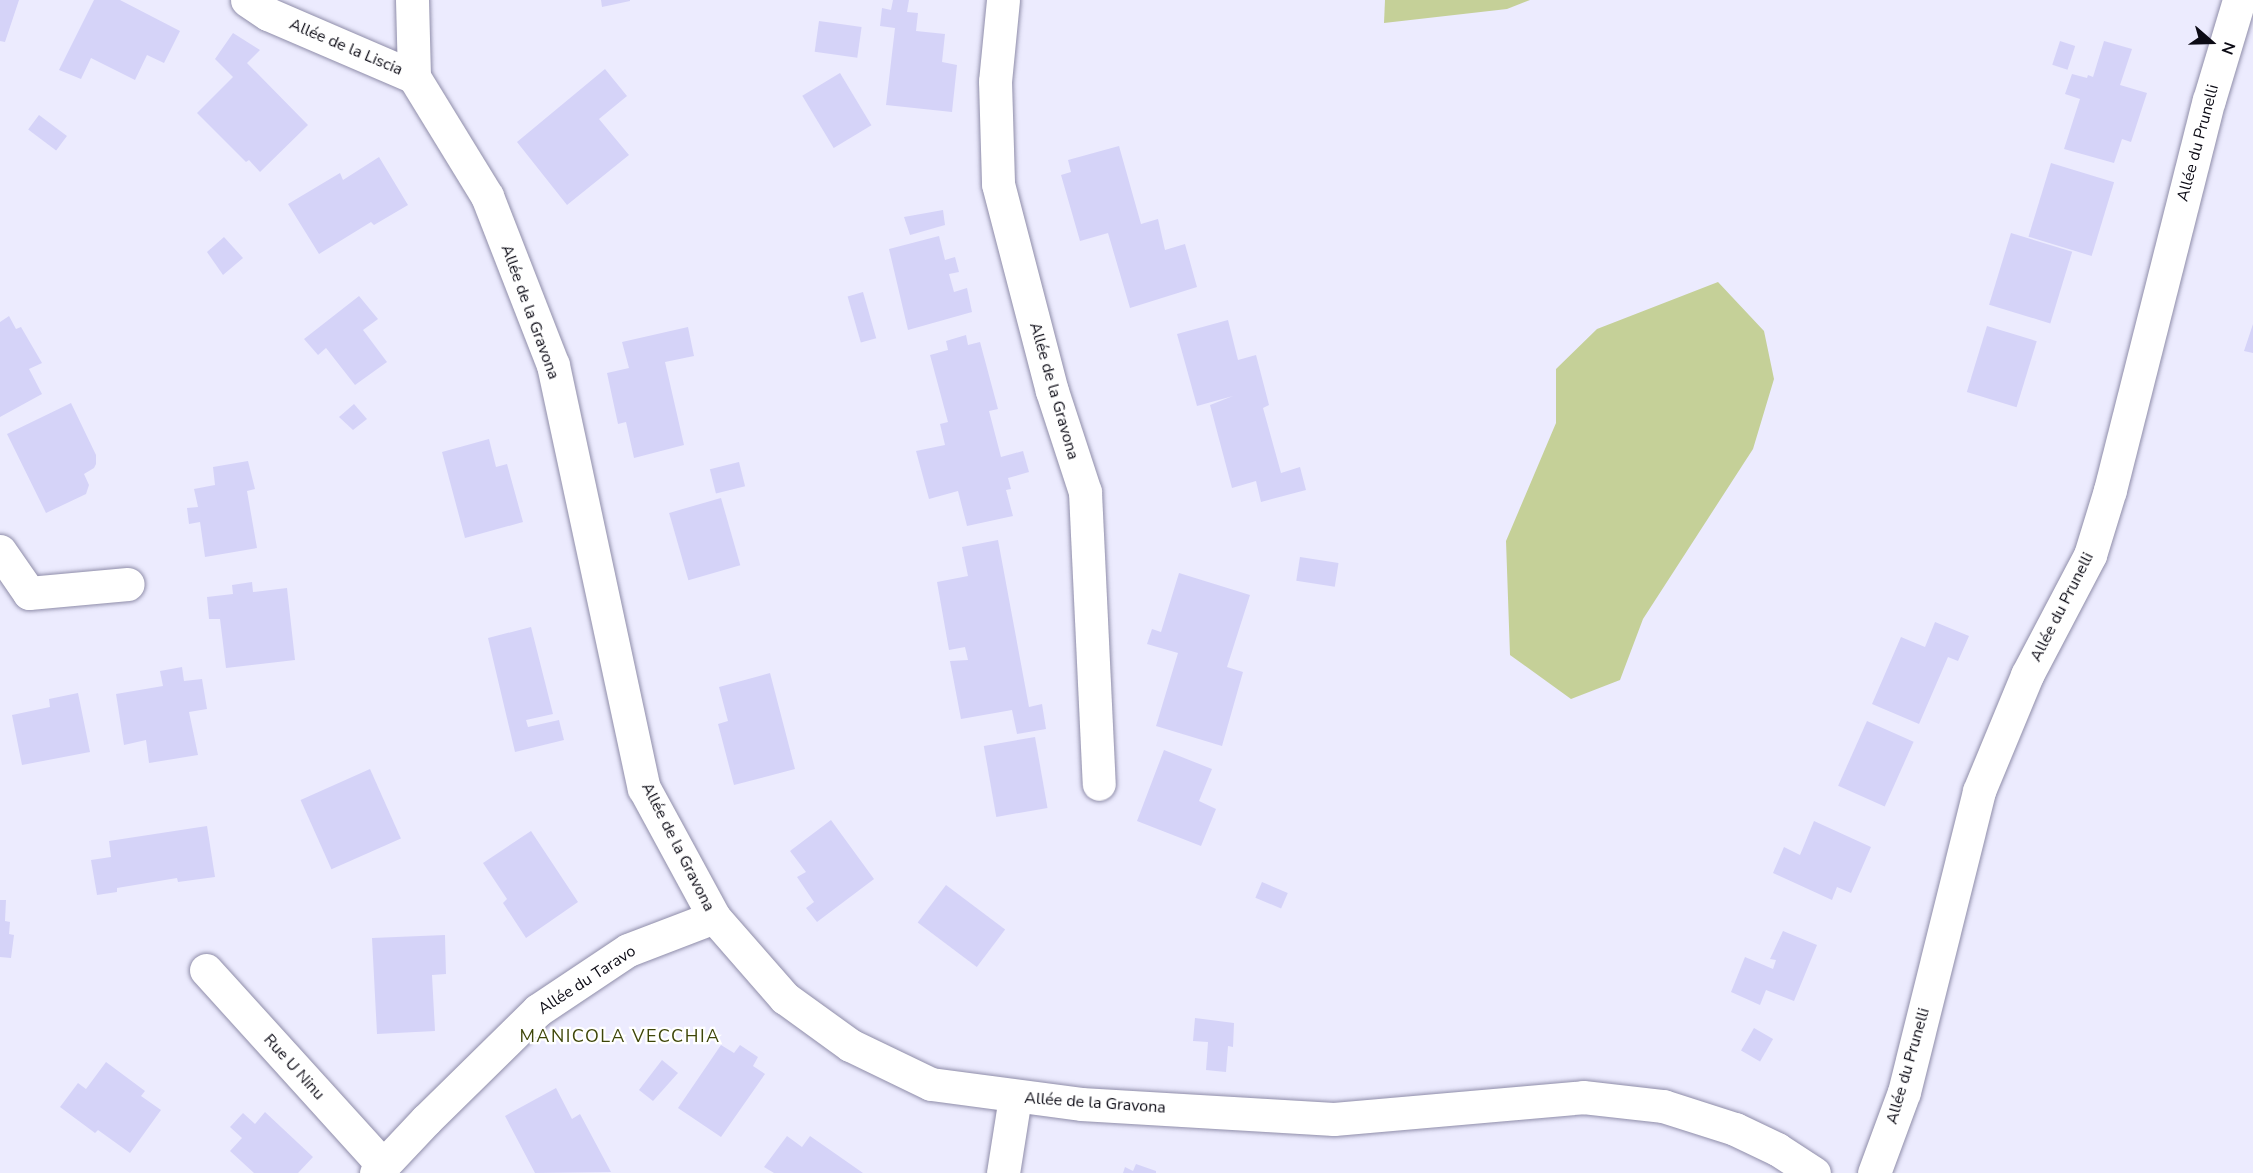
<!DOCTYPE html>
<html>
<head>
<meta charset="utf-8">
<style>
	body { margin:0 }
	#map { position:relative; width:2253px; height:1173px; overflow:hidden; background:#ecebfe; font-family:"Nunito Sans",sans-serif }
	div>[style] { position:absolute }
	[style*='--x'] { left:calc(var(--x)*1px); top:calc(var(--y)*1px); width:calc(var(--w)*1px); rotate:calc(var(--a)*1deg) }
	.green>* { inset:0; background:#c5d098 }
	.building>* { inset:0; background:#d5d3f8; transform-origin:0 0 }
	.roads { filter:drop-shadow(0 0 2px #8f8da9) drop-shadow(0 0 2px #8f8da9) }
	.minor>* { height:33px; margin:-16.5px; padding:0 16.5px; transform-origin:16.5px; border-radius:16.5px; background:#fff }
	span { translate:-50% -50%; white-space:nowrap; text-align:center; line-height:1.15; -webkit-text-stroke:4.5px #fff; paint-order:stroke }
	.street-label { font-size:16px; color:#0c0b15 }
	.neighbourhood-label { font-size:18px; color:#3e4609; letter-spacing:1.5px }
	.north { position:absolute; left:2181px; top:12px; width:60px; height:60px; -webkit-text-stroke:4px #fff; paint-order:stroke; rotate:110deg; font-size:16px; font-weight:700; line-height:24px; text-align:center; color:#0c0b15 }
	.north::after { content:''; display:block; margin:auto; width:21px; height:27px; background:#0c0b15; clip-path:polygon(50% 0,100% 100%,50% 72%,0 100%) }
</style>
</head>
<body>
<div id="map">
	<div class="green">
		<i style="clip-path:polygon(1385px 0,1530px 0,1507px 9px,1384px 23px)"></i>
		<i style="clip-path:polygon(1718px 282px,1764px 331px,1774px 379px,1753px 449px,1643px 619px,1620px 680px,1571px 699px,1510px 655px,1506px 541px,1556px 423px,1556px 369px,1597px 329px)"></i>
	</div>
	<div class="building">
		<i style="clip-path:polygon(0 0,19px 0,5px 42px,0 41px)"></i>
		<i style="clip-path:polygon(94px 0,120px 0,180px 31px,164px 63px,147px 55px,135px 80px,91px 58px,81px 79px,59px 70px)"></i>
		<i style="clip-path:polygon(601px 0,630px 0,630px 1px,602px 7px)"></i>
		<i style="clip-path:polygon(893px 0,909px 0,907px 12px,918px 13px,916px 31px,945px 34px,942px 62px,957px 65px,952px 112px,886px 105px,895px 28px,880px 26px,882px 8px,891px 10px)"></i>
		<i style="left:819px;top:21px;width:43px;height:31px;rotate:8deg"></i>
		<i style="clip-path:polygon(233px 33px,260px 50px,247px 63px,308px 125px,260px 172px,249px 160px,246px 162px,197px 113px,233px 77px,215px 59px)"></i>
		<i style="left:2060px;top:41px;width:16px;height:25px;rotate:18deg"></i>
		<i style="clip-path:polygon(2104px 41px,2132px 49px,2120px 85px,2147px 93px,2131px 142px,2122px 139px,2114px 163px,2064px 149px,2080px 99px,2065px 94px,2072px 74px,2087px 78px,2088px 75px,2093px 77px)"></i>
		<i style="clip-path:polygon(605px 69px,627px 96px,599px 119px,629px 155px,567px 205px,517px 142px)"></i>
		<i style="left:840px;top:73px;width:61px;height:44px;rotate:59deg"></i>
		<i style="left:39px;top:115px;width:35px;height:18px;rotate:37deg"></i>
		<i style="clip-path:polygon(1119px 146px,1141px 224px,1158px 219px,1165px 250px,1185px 244px,1197px 287px,1130px 308px,1108px 233px,1080px 241px,1061px 175px,1071px 172px,1068px 160px)"></i>
		<i style="clip-path:polygon(379px 157px,408px 205px,374px 225px,371px 222px,319px 254px,288px 204px,340px 173px,343px 180px)"></i>
		<i style="left:2051px;top:163px;width:66px;height:77px;rotate:17deg"></i>
		<i style="clip-path:polygon(943px 210px,945px 225px,910px 235px,904px 217px)"></i>
		<i style="left:2011px;top:233px;width:64px;height:75px;rotate:17deg"></i>
		<i style="clip-path:polygon(939px 236px,945px 260px,955px 257px,959px 272px,949px 274px,954px 292px,967px 288px,972px 312px,908px 330px,889px 249px)"></i>
		<i style="clip-path:polygon(224px 237px,243px 258px,223px 275px,207px 252px)"></i>
		<i style="left:863px;top:292px;width:48px;height:16px;rotate:74deg"></i>
		<i style="clip-path:polygon(359px 296px,378px 319px,363px 330px,387px 362px,355px 385px,326px 348px,318px 355px,304px 339px)"></i>
		<i style="clip-path:polygon(9px 316px,16px 329px,21px 327px,42px 363px,29px 369px,42px 394px,0 417px,0 322px)"></i>
		<i style="clip-path:polygon(1228px 320px,1238px 360px,1256px 355px,1269px 405px,1263px 408px,1281px 473px,1300px 467px,1306px 490px,1261px 502px,1256px 481px,1232px 488px,1210px 405px,1233px 396px,1197px 406px,1177px 334px)"></i>
		<i style="clip-path:polygon(2253px 324px,2253px 353px,2244px 351px)"></i>
		<i style="left:1987px;top:326px;width:52px;height:69px;rotate:17deg"></i>
		<i style="clip-path:polygon(688px 327px,694px 356px,665px 362px,684px 445px,634px 458px,626px 422px,618px 424px,607px 373px,629px 368px,622px 342px)"></i>
		<i style="clip-path:polygon(966px 335px,968px 345px,980px 342px,998px 409px,989px 411px,1001px 457px,1023px 451px,1029px 472px,1008px 478px,1011px 489px,1006px 490px,1013px 516px,967px 526px,958px 491px,929px 499px,916px 451px,945px 445px,940px 424px,948px 422px,930px 355px,948px 350px,946px 341px)"></i>
		<i style="clip-path:polygon(71px 403px,96px 455px,96px 464px,94px 468px,84px 474px,89px 485px,86px 494px,46px 513px,7px 434px)"></i>
		<i style="clip-path:polygon(354px 404px,367px 419px,353px 430px,339px 417px)"></i>
		<i style="clip-path:polygon(489px 439px,496px 467px,507px 464px,523px 522px,465px 538px,442px 452px)"></i>
		<i style="clip-path:polygon(248px 461px,255px 489px,247px 491px,257px 548px,205px 557px,200px 522px,189px 524px,187px 508px,198px 507px,194px 489px,215px 485px,213px 467px)"></i>
		<i style="left:739px;top:462px;width:25px;height:30px;rotate:76deg"></i>
		<i style="left:721px;top:498px;width:70px;height:54px;rotate:74deg"></i>
		<i style="clip-path:polygon(998px 540px,1029px 707px,1042px 704px,1046px 729px,1017px 734px,1012px 710px,961px 719px,950px 661px,968px 660px,965px 647px,949px 650px,937px 582px,968px 576px,962px 547px)"></i>
		<i style="left:1300px;top:557px;width:39px;height:24px;rotate:9deg"></i>
		<i style="clip-path:polygon(1179px 573px,1250px 595px,1227px 667px,1243px 672px,1222px 746px,1156px 726px,1178px 653px,1147px 644px,1152px 629px,1161px 632px)"></i>
		<i style="clip-path:polygon(252px 582px,253px 592px,287px 588px,295px 660px,226px 668px,220px 619px,209px 619px,207px 597px,233px 594px,232px 585px)"></i>
		<i style="clip-path:polygon(1935px 622px,1969px 636px,1958px 661px,1948px 657px,1919px 724px,1872px 704px,1901px 637px,1925px 647px)"></i>
		<i style="clip-path:polygon(531px 627px,553px 714px,526px 720px,528px 727px,559px 720px,564px 740px,515px 752px,488px 638px)"></i>
		<i style="clip-path:polygon(182px 667px,184px 681px,202px 679px,207px 709px,189px 712px,198px 755px,149px 763px,146px 740px,124px 745px,116px 694px,163px 686px,160px 671px)"></i>
		<i style="clip-path:polygon(770px 673px,795px 769px,734px 785px,718px 724px,728px 721px,719px 687px)"></i>
		<i style="clip-path:polygon(78px 693px,90px 752px,22px 765px,12px 715px,50px 707px,49px 699px)"></i>
		<i style="left:1867px;top:721px;width:51px;height:71px;rotate:24deg"></i>
		<i style="left:1035px;top:737px;width:72px;height:52px;rotate:80deg"></i>
		<i style="clip-path:polygon(1164px 750px,1212px 769px,1199px 801px,1216px 809px,1201px 846px,1137px 821px)"></i>
		<i style="left:370px;top:769px;width:76px;height:76px;rotate:66deg"></i>
		<i style="clip-path:polygon(831px 820px,874px 879px,817px 922px,806px 908px,814px 902px,797px 877px,806px 872px,790px 851px)"></i>
		<i style="clip-path:polygon(1814px 821px,1871px 847px,1851px 893px,1837px 887px,1832px 900px,1773px 873px,1784px 847px,1800px 855px)"></i>
		<i style="clip-path:polygon(207px 826px,215px 877px,178px 882px,177px 878px,117px 888px,117px 892px,97px 895px,91px 860px,111px 857px,109px 841px)"></i>
		<i style="clip-path:polygon(531px 831px,578px 902px,526px 938px,503px 903px,507px 899px,483px 863px)"></i>
		<i style="left:1262px;top:882px;width:28px;height:17px;rotate:23deg"></i>
		<i style="left:946px;top:885px;width:74px;height:47px;rotate:37deg"></i>
		<i style="clip-path:polygon(0 900px,6px 900px,5px 921px,10px 922px,9px 934px,14px 935px,11px 958px,0 957px)"></i>
		<i style="clip-path:polygon(1783px 931px,1817px 945px,1794px 1001px,1766px 990px,1760px 1005px,1731px 992px,1745px 957px,1773px 969px,1776px 960px,1770px 959px)"></i>
		<i style="clip-path:polygon(445px 935px,446px 974px,432px 975px,435px 1031px,377px 1034px,372px 938px)"></i>
		<i style="clip-path:polygon(1195px 1018px,1234px 1023px,1233px 1047px,1228px 1046px,1226px 1072px,1206px 1070px,1208px 1042px,1193px 1041px)"></i>
		<i style="left:1754px;top:1028px;width:22px;height:26px;rotate:30deg"></i>
		<i style="clip-path:polygon(721px 1045px,734px 1053px,740px 1045px,758px 1057px,753px 1066px,765px 1074px,721px 1137px,678px 1108px)"></i>
		<i style="clip-path:polygon(662px 1060px,678px 1073px,653px 1101px,639px 1090px)"></i>
		<i style="clip-path:polygon(106px 1062px,145px 1091px,141px 1096px,161px 1110px,130px 1153px,98px 1130px,95px 1133px,60px 1107px,78px 1083px,86px 1089px)"></i>
		<i style="clip-path:polygon(556px 1088px,572px 1119px,580px 1114px,611px 1172px,535px 1173px,505px 1116px)"></i>
		<i style="clip-path:polygon(265px 1112px,313px 1157px,298px 1173px,254px 1173px,230px 1151px,242px 1138px,230px 1127px,243px 1113px,255px 1124px)"></i>
		<i style="clip-path:polygon(787px 1136px,802px 1147px,810px 1136px,863px 1173px,774px 1173px,764px 1167px)"></i>
		<i style="clip-path:polygon(1136px 1164px,1156px 1171px,1156px 1173px,1123px 1173px,1125px 1167px,1133px 1171px)"></i>
	</div>
	<div class="roads">
		<div class="minor">
			<i style="--x:247;--y:0;--w:25;--a:34"></i>
			<i style="--x:268;--y:14;--w:159;--a:23.3"></i>
			<i style="--x:412;--y:0;--w:77;--a:88.5"></i>
			<i style="--x:414;--y:77;--w:140;--a:58.5"></i>
			<i style="--x:487;--y:196;--w:181;--a:68.7"></i>
			<i style="--x:553;--y:365;--w:433;--a:77.9"></i>
			<i style="--x:644;--y:788;--w:147;--a:61.5"></i>
			<i style="--x:714;--y:917;--w:108;--a:48.8"></i>
			<i style="--x:785;--y:998;--w:80;--a:35.9"></i>
			<i style="--x:850;--y:1045;--w:90;--a:25.7"></i>
			<i style="--x:931;--y:1084;--w:151;--a:7.6"></i>
			<i style="--x:1081;--y:1104;--w:253;--a:3.4"></i>
			<i style="--x:1334;--y:1119;--w:250;--a:-5"></i>
			<i style="--x:1583;--y:1097;--w:81;--a:6.4"></i>
			<i style="--x:1663;--y:1106;--w:76;--a:17.7"></i>
			<i style="--x:1735;--y:1129;--w:47;--a:25.5"></i>
			<i style="--x:1777;--y:1149;--w:44;--a:33"></i>
			<i style="--x:1003;--y:0;--w:81;--a:95.6"></i>
			<i style="--x:995;--y:81;--w:103;--a:88.3"></i>
			<i style="--x:998;--y:184;--w:214;--a:75.4"></i>
			<i style="--x:1052;--y:391;--w:106;--a:71.9"></i>
			<i style="--x:1085;--y:492;--w:292;--a:87.3"></i>
			<i style="--x:0;--y:551;--w:51;--a:55.4"></i>
			<i style="--x:29;--y:593;--w:99;--a:-5.2"></i>
			<i style="--x:206;--y:970;--w:262;--a:47.8"></i>
			<i style="--x:376;--y:1173;--w:73;--a:-46.7"></i>
			<i style="--x:426;--y:1120;--w:157;--a:-44.5"></i>
			<i style="--x:538;--y:1010;--w:108;--a:-33.7"></i>
			<i style="--x:628;--y:950;--w:92;--a:-21"></i>
			<i style="--x:1003;--y:1173;--w:77;--a:-81"></i>
			<i style="--x:1874;--y:1173;--w:86;--a:-69.7"></i>
			<i style="--x:1904;--y:1092;--w:310;--a:-76"></i>
			<i style="--x:1979;--y:791;--w:126;--a:-67.5"></i>
			<i style="--x:2027;--y:675;--w:136;--a:-62.3"></i>
			<i style="--x:2090;--y:555;--w:68;--a:-72.9"></i>
			<i style="--x:2110;--y:490;--w:402;--a:-75.8"></i>
			<i style="--x:2209;--y:100;--w:104;--a:-73.3"></i>
		</div>
	</div>
	<div class="street-label">
		<span style="left:346px;top:47px;rotate:23deg">Allée de la Liscia</span>
		<span style="left:2198px;top:143px;rotate:-75deg">Allée du Prunelli</span>
		<span style="left:530px;top:312px;rotate:70deg">Allée de la Gravona</span>
		<span style="left:1054px;top:391px;rotate:74deg">Allée de la Gravona</span>
		<span style="left:2062px;top:607px;rotate:-63deg">Allée du Prunelli</span>
		<span style="left:678px;top:847px;rotate:63deg">Allée de la Gravona</span>
		<span style="left:587px;top:980px;rotate:-33deg">Allée du Taravo</span>
		<span style="left:1908px;top:1066px;rotate:-74deg">Allée du Prunelli</span>
		<span style="left:294px;top:1067px;rotate:48deg">Rue U Ninu</span>
		<span style="left:1095px;top:1103px;rotate:4deg">Allée de la Gravona</span>
	</div>
	<div class="neighbourhood-label">
		<span style="left:620px;top:1036px">MANICOLA VECCHIA</span>
	</div>
	<div class="north">N</div>
</div>
</body>
</html>
